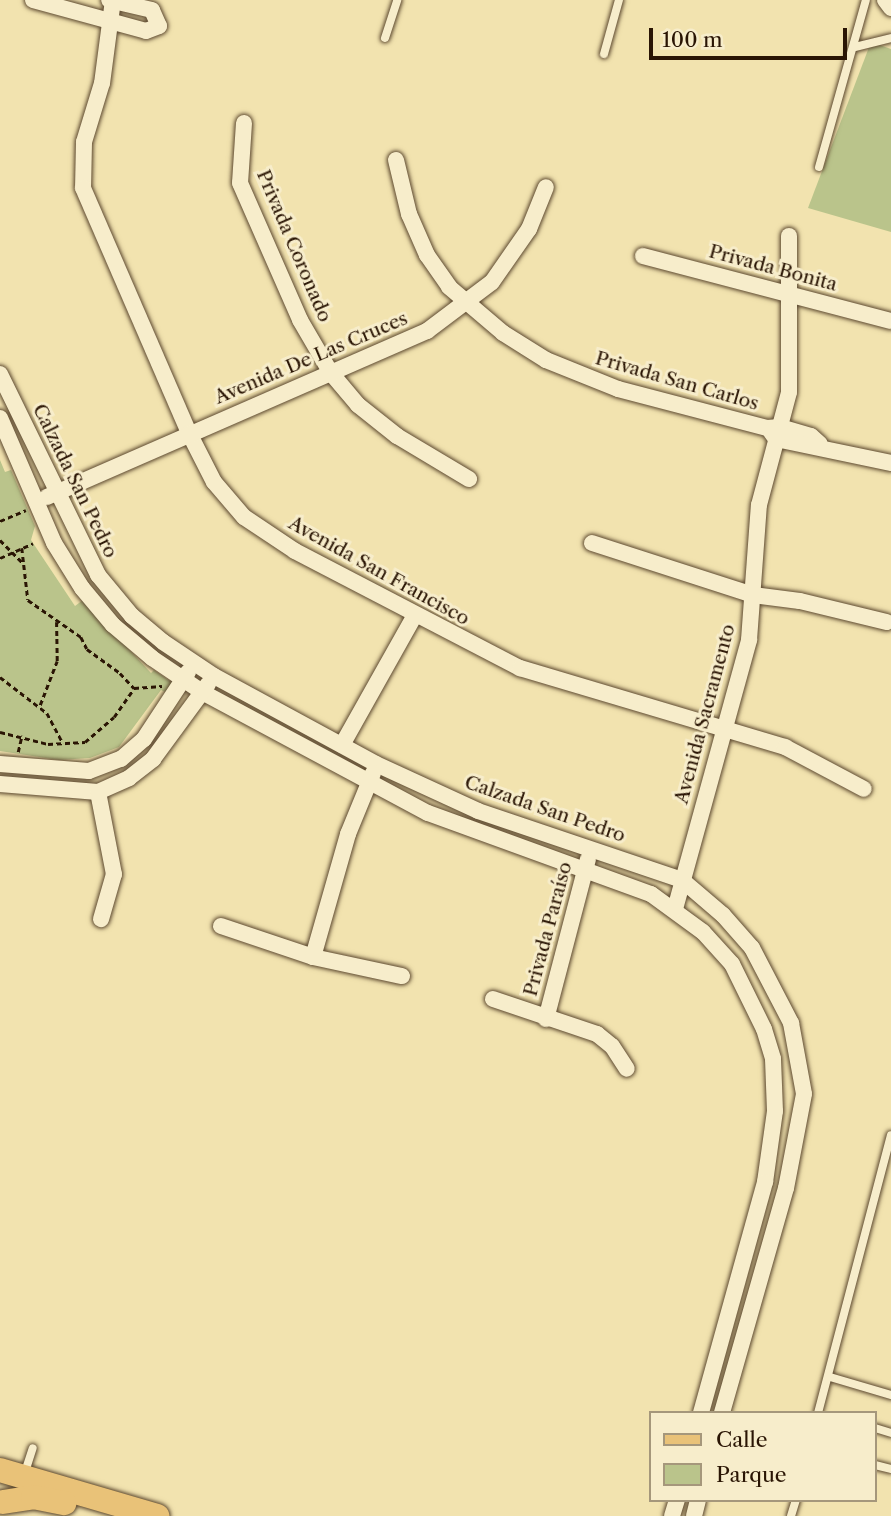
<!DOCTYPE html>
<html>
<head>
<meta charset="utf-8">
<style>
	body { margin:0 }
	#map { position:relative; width:891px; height:1516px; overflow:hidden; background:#f2e3af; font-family:"Libre Caslon Text",serif }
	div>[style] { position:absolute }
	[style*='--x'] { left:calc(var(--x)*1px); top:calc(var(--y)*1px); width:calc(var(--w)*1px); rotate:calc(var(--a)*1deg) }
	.green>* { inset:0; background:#bac48b }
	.path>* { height:2.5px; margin-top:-1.25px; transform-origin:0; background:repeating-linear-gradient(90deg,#2a1504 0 5px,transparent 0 8.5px) }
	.roads { filter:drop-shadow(0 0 2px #5c482f) drop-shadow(0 0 2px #5c482f) }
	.service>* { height:8px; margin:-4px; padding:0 4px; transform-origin:4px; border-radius:4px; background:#f7edcb }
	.minor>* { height:16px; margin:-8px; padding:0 8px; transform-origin:8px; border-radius:8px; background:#f7edcb }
	.primary>* { height:24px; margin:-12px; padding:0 12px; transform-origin:12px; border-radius:12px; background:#e9c278 }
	span { translate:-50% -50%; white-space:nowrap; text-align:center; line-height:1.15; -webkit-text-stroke:6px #f7edcb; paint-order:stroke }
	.street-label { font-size:19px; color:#2a1504 }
	.legend { position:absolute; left:649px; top:1411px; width:228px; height:91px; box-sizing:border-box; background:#f7edcb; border:2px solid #a5977b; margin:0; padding:9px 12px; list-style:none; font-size:21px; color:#2a1504 }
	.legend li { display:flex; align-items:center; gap:14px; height:35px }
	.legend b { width:35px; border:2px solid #a5977b }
	.scale { position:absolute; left:649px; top:28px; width:198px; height:32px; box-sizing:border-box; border:4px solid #2a1504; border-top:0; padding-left:9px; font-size:21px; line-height:24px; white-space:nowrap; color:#2a1504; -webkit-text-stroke:5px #f7edcb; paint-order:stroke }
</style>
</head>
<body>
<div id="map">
	<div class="green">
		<i style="clip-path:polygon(871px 42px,891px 49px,891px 232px,808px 208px)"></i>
		<i style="clip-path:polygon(0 460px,5px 472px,11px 470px,35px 526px,31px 540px,75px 606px,83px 600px,151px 673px,154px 670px,174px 684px,167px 693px,161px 690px,119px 747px,90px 758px,59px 760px,0 751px)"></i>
	</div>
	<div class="path">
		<i style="--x:0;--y:521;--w:28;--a:-23"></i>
		<i style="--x:0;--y:540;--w:31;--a:45"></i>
		<i style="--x:22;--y:548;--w:52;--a:83.4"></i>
		<i style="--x:28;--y:600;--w:65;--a:34.9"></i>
		<i style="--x:81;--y:637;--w:13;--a:63"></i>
		<i style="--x:87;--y:649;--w:41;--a:36"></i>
		<i style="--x:120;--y:673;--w:21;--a:47"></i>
		<i style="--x:0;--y:558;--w:36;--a:-24"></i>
		<i style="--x:0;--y:677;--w:59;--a:37.5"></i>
		<i style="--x:47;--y:713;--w:34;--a:62"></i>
		<i style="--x:134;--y:688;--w:28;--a:-4"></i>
		<i style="--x:40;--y:705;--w:47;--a:-68.9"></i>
		<i style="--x:57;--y:661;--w:39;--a:-91"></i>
		<i style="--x:0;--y:732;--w:49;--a:14"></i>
		<i style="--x:48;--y:744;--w:37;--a:-3"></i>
		<i style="--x:85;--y:742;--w:38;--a:-41"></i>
		<i style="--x:114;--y:717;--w:35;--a:-55"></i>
		<i style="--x:18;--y:752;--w:17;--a:-77"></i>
	</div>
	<div class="roads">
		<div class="service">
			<i style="--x:385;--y:38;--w:40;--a:-72"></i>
			<i style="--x:855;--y:47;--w:37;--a:-14"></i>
			<i style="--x:604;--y:54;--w:56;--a:-74.5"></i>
			<i style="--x:819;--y:167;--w:173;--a:-74.3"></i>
			<i style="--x:830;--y:1377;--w:64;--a:16.4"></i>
			<i style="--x:818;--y:1413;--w:287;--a:-75.3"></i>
			<i style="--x:875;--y:1428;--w:17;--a:17"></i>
			<i style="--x:875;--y:1465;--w:16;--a:14"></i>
			<i style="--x:24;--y:1475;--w:28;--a:-72"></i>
			<i style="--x:791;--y:1516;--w:17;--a:-73"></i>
		</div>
		<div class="minor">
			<i style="--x:33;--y:0;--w:117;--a:15.3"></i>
			<i style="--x:146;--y:31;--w:14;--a:-21"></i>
			<i style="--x:159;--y:26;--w:17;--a:-114"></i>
			<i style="--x:152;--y:10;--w:44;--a:-166.9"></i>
			<i style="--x:113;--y:0;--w:84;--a:97.5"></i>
			<i style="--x:102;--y:83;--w:62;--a:107"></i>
			<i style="--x:84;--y:142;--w:46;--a:91.2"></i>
			<i style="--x:83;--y:188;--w:267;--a:66.6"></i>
			<i style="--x:189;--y:433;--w:55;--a:63"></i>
			<i style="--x:214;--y:482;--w:46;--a:49.4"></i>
			<i style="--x:244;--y:517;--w:61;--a:33.7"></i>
			<i style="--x:295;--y:551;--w:254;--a:27.5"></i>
			<i style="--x:520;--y:668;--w:277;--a:16.6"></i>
			<i style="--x:785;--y:747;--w:89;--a:28"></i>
			<i style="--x:885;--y:0;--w:10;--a:53"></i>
			<i style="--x:244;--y:123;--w:60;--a:93.8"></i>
			<i style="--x:240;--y:183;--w:150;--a:66.3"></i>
			<i style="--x:300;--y:320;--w:61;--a:59.7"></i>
			<i style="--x:331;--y:373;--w:42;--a:49.8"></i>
			<i style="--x:358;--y:405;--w:50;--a:38.5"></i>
			<i style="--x:397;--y:436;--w:84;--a:30.8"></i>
			<i style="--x:396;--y:160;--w:56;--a:76.5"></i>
			<i style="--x:409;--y:214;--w:45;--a:66.3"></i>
			<i style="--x:427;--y:255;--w:39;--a:55"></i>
			<i style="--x:449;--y:287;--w:71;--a:40.4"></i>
			<i style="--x:503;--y:333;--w:51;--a:32.1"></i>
			<i style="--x:546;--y:360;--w:78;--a:21.9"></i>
			<i style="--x:618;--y:389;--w:154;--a:14.7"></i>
			<i style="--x:767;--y:428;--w:13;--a:-4"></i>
			<i style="--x:780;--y:427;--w:32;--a:16"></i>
			<i style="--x:811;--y:436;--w:12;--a:42"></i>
			<i style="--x:643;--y:256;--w:256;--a:14.7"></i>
			<i style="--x:0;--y:374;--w:224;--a:64"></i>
			<i style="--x:98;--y:575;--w:53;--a:50.3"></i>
			<i style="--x:132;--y:616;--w:40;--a:40"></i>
			<i style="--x:163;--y:642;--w:61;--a:33.7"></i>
			<i style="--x:214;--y:676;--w:184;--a:28.5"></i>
			<i style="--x:376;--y:764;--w:112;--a:24.7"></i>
			<i style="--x:478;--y:811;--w:215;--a:18.7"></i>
			<i style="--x:682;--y:880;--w:54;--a:40.5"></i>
			<i style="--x:723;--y:915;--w:44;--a:48.7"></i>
			<i style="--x:752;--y:948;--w:85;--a:62.5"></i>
			<i style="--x:791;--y:1023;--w:72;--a:79.6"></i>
			<i style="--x:804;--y:1094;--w:96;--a:100.8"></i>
			<i style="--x:786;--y:1188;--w:234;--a:105.9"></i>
			<i style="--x:0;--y:418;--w:136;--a:66.6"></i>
			<i style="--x:54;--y:543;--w:53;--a:58.1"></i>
			<i style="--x:82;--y:588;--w:48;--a:50"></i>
			<i style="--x:113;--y:625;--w:51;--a:40.2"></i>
			<i style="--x:152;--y:658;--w:60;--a:34.2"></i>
			<i style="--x:202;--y:692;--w:256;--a:28.2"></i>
			<i style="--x:428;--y:813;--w:237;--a:20"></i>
			<i style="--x:651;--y:894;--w:64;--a:36.2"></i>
			<i style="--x:703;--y:932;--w:43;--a:47.8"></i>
			<i style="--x:732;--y:964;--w:72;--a:63.8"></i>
			<i style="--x:764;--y:1029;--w:31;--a:73"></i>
			<i style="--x:773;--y:1059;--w:52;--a:87.8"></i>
			<i style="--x:775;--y:1111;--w:72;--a:98"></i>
			<i style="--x:765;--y:1182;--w:240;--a:105.5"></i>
			<i style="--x:771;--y:432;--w:9;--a:54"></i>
			<i style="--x:776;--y:439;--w:117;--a:11.8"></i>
			<i style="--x:47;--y:497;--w:415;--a:-23.6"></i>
			<i style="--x:427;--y:331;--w:81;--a:-37"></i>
			<i style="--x:492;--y:282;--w:65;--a:-55.1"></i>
			<i style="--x:529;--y:229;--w:45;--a:-68"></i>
			<i style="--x:592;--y:543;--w:169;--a:17.9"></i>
			<i style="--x:753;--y:595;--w:47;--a:7.3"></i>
			<i style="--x:800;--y:601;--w:89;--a:13.7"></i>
			<i style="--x:342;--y:745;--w:149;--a:-60.7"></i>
			<i style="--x:0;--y:764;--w:89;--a:4.5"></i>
			<i style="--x:89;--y:771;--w:34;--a:-21"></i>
			<i style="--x:121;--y:759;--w:30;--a:-41"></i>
			<i style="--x:144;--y:739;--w:80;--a:-56.7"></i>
			<i style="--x:0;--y:784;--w:98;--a:4.7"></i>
			<i style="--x:98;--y:792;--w:34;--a:-24"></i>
			<i style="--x:129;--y:778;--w:31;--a:-38"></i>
			<i style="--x:153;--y:759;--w:93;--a:-53.7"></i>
			<i style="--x:98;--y:792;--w:84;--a:79"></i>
			<i style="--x:114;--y:874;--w:47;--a:106.1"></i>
			<i style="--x:675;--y:909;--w:279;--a:-74.6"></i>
			<i style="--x:749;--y:640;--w:135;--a:-85.8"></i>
			<i style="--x:759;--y:505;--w:117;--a:-75.1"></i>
			<i style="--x:789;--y:392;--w:156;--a:-90"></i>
			<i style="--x:221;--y:926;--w:97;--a:18.6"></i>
			<i style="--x:313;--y:957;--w:91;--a:12.1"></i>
			<i style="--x:313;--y:957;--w:128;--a:-74.1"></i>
			<i style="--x:348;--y:834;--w:66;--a:-67.7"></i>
			<i style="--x:493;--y:999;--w:110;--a:18.6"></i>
			<i style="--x:597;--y:1034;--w:19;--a:39"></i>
			<i style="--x:612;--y:1046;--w:27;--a:57"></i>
			<i style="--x:546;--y:1019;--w:165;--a:-75.3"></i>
			<i style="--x:672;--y:1516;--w:17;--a:-73"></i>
			<i style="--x:694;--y:1516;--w:16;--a:-76"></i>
		</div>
		<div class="primary">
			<i style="--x:0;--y:1470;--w:164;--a:16.3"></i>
			<i style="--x:3;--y:1502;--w:30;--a:-9"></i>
			<i style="--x:33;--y:1497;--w:32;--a:11"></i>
		</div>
	</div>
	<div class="street-label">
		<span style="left:294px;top:246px;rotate:67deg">Privada Coronado</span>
		<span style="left:773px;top:268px;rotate:15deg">Privada Bonita</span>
		<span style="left:311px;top:358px;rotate:-23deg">Avenida De Las Cruces</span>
		<span style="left:677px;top:381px;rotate:16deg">Privada San Carlos</span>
		<span style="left:75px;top:481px;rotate:64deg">Calzada San Pedro</span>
		<span style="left:379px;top:571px;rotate:29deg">Avenida San Francisco</span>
		<span style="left:705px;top:714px;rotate:-75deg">Avenida Sacramento</span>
		<span style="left:545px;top:809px;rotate:19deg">Calzada San Pedro</span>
		<span style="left:548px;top:929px;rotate:-75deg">Privada Paraíso</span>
	</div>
	<ul class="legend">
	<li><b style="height:9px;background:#e9c278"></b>Calle</li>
	<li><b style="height:19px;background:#bac48b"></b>Parque</li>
	</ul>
	<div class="scale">100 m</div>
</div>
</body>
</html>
